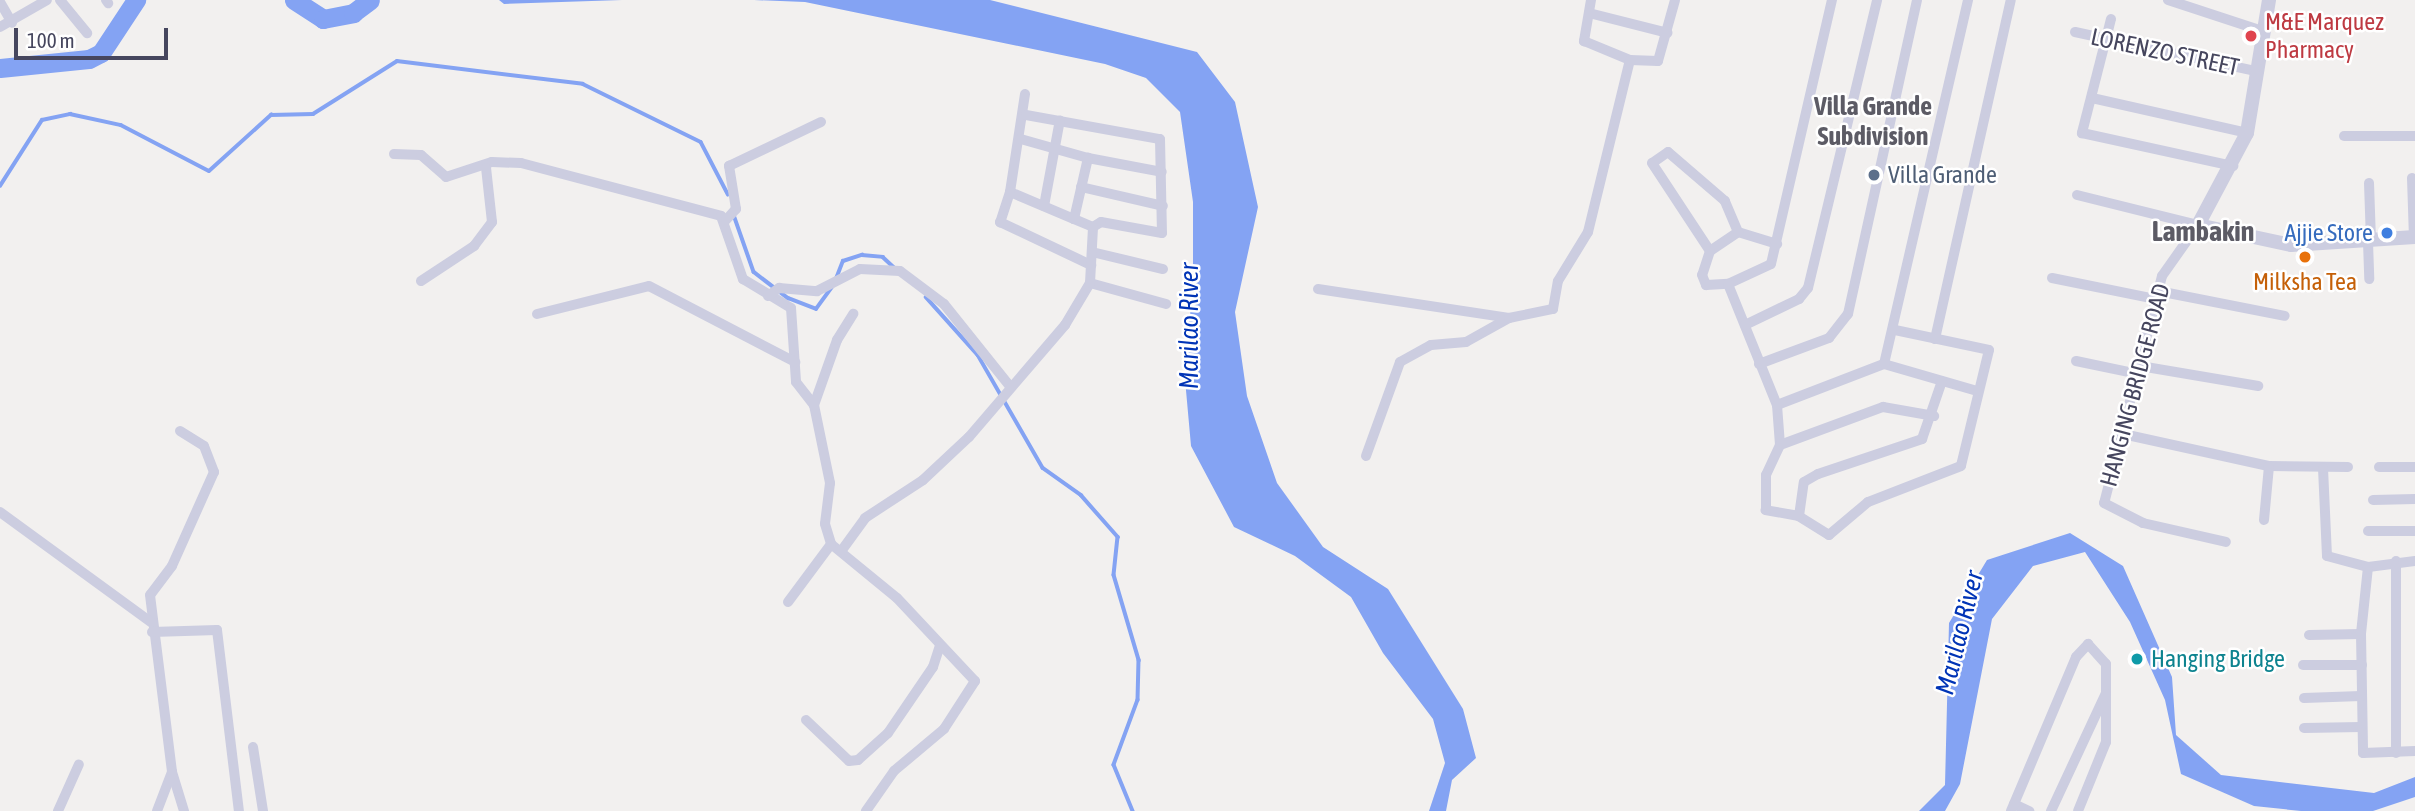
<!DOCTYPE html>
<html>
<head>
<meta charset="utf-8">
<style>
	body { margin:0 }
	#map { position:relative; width:2415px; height:811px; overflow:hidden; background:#f2f0ef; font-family:"Asap Condensed",sans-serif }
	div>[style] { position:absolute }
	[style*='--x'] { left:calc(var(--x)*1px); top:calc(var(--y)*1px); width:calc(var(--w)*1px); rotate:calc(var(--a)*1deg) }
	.water>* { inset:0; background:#84a3f3 }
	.stream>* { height:3.5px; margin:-1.75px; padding:0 1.75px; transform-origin:1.75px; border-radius:1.75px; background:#84a3f3 }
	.river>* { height:19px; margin:-9.5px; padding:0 9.5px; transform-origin:9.5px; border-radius:9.5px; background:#84a3f3 }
	.minor>* { height:10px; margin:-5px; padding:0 5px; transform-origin:5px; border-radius:5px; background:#cccde0 }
	.tertiary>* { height:14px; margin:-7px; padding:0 7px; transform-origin:7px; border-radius:7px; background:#cccde0 }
	.dots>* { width:19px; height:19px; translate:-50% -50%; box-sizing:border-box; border:4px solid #fff; border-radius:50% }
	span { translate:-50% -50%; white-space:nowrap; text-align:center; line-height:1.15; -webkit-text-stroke:5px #fff; paint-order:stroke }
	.health-label { font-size:24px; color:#be3a42 }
	.left { translate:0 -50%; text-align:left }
	.street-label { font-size:24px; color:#46465e }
	.service-label { font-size:24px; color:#4e5e75 }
	.shop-label { font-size:24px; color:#366cbe }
	.right { translate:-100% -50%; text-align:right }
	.food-label { font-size:24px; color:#c56008 }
	.culture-label { font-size:24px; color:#0d838f }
	.neighbourhood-label { font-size:26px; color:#5c5b65; font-weight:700 }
	.water-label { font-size:26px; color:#0134b6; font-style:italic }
	.quarter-label { font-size:28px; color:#5c5b65; font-weight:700 }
	.scale { position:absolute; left:14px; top:28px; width:154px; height:32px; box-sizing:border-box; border:4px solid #46465e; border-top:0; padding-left:9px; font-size:21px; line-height:24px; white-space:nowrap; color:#46465e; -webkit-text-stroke:5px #fff; paint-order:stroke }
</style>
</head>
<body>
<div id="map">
	<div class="water">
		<i style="clip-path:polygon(499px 0,622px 0,504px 4px)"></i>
		<i style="clip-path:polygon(754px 0,990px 0,1197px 52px,1235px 102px,1258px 207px,1235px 312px,1247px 396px,1277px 483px,1323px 547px,1388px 589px,1463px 709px,1476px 758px,1452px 780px,1446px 811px,1429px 811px,1445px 763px,1433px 719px,1383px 653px,1351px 597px,1295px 556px,1234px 527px,1191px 446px,1183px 357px,1193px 296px,1193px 202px,1180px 112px,1146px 78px,1105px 64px,805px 2px)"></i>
		<i style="clip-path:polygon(2070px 533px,2123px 566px,2172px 677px,2176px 735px,2221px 775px,2374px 793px,2415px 777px,2415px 797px,2373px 811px,2301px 811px,2254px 806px,2181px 774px,2165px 700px,2130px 622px,2085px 552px,2033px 566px,1992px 619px,1960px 784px,1945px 811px,1919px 811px,1945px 785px,1949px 623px,1987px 560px)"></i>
	</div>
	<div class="stream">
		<i style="--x:0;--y:186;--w:78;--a:-57.5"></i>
		<i style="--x:42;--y:120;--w:29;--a:-12"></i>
		<i style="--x:70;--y:114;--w:52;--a:12.2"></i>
		<i style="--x:121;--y:125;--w:99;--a:27.6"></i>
		<i style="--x:209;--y:171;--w:84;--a:-42.1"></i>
		<i style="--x:271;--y:115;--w:42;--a:-1.4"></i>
		<i style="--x:313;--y:114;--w:99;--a:-32.2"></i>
		<i style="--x:397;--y:61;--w:187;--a:7"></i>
		<i style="--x:583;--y:84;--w:131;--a:26.2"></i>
		<i style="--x:701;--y:142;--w:59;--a:62.6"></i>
		<i style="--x:734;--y:215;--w:60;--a:70.7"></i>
		<i style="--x:754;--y:272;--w:43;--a:37.4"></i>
		<i style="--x:788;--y:298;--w:30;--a:21"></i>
		<i style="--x:816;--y:309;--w:29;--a:-54"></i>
		<i style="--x:836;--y:279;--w:19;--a:-69"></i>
		<i style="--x:843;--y:261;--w:20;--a:-18"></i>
		<i style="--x:862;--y:255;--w:21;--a:5"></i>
		<i style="--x:883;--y:257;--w:16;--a:43"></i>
		<i style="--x:926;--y:297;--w:78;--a:48.1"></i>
		<i style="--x:978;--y:355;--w:130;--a:60.1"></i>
		<i style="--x:1043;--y:468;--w:47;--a:35.4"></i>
		<i style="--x:1081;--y:495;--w:56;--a:48.6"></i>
		<i style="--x:1118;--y:537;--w:38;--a:96"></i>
		<i style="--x:1114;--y:575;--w:89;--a:73.6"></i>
		<i style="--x:1139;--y:660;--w:40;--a:91.4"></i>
		<i style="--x:1138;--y:700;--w:69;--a:110.3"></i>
		<i style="--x:1114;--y:765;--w:50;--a:67.6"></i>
	</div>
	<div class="river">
		<i style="--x:294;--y:0;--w:35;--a:33"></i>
		<i style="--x:323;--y:19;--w:31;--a:-11"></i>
		<i style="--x:353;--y:13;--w:21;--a:-37"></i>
		<i style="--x:0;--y:68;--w:89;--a:-5.8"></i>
		<i style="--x:89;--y:59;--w:13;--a:-27"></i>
		<i style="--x:101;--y:53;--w:64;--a:-56.6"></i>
	</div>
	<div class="minor">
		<i style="--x:60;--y:0;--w:43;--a:50.7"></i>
		<i style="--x:106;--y:0;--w:4;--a:56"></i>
		<i style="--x:1591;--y:0;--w:42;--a:99.7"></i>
		<i style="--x:1584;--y:41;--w:50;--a:22.4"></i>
		<i style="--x:2168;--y:0;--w:97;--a:18.1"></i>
		<i style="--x:0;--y:2;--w:24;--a:60"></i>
		<i style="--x:1589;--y:13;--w:81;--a:14.2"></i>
		<i style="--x:2111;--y:19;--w:118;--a:104.3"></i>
		<i style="--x:2082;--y:133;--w:155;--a:12.3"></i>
		<i style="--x:0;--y:27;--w:54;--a:-29.9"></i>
		<i style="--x:2075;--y:32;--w:184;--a:12.2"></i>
		<i style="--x:1025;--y:94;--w:99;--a:98.7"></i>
		<i style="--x:1010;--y:192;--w:69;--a:22.9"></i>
		<i style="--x:2092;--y:98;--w:159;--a:12.7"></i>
		<i style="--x:1026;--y:115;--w:136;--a:10.2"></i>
		<i style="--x:1160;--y:139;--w:94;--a:88.8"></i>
		<i style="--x:1162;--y:233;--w:62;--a:-169.8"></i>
		<i style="--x:1101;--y:222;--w:9;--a:148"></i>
		<i style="--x:2344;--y:136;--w:71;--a:0"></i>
		<i style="--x:394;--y:154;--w:27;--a:2"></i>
		<i style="--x:421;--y:155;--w:33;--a:41"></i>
		<i style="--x:446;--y:177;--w:48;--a:-18.1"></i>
		<i style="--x:492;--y:162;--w:29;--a:2"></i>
		<i style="--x:521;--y:163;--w:207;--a:14.8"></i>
		<i style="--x:721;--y:216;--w:67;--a:70.8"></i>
		<i style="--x:743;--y:279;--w:56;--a:31.1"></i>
		<i style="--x:791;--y:308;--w:74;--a:86.1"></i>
		<i style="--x:796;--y:382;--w:29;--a:52"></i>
		<i style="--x:814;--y:405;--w:80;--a:78.4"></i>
		<i style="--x:830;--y:483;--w:41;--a:97"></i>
		<i style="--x:825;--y:524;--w:21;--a:73"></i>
		<i style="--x:831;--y:544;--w:85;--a:39.3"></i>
		<i style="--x:897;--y:598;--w:114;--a:46.8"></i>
		<i style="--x:975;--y:681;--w:57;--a:122.9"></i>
		<i style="--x:944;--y:729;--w:65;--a:140"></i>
		<i style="--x:894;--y:771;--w:49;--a:125"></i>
		<i style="--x:1088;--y:158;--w:75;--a:10.7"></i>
		<i style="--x:2412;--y:178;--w:59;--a:88.1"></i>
		<i style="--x:2369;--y:183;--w:58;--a:88"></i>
		<i style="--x:1081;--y:187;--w:84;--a:13"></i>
		<i style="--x:1010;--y:192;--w:32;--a:108"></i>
		<i style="--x:1000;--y:222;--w:101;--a:25.3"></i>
		<i style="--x:2077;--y:195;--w:125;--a:13.9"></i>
		<i style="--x:2198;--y:225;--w:62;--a:125.2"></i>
		<i style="--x:2162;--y:276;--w:234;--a:104.3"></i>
		<i style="--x:2104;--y:503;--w:44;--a:27.1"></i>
		<i style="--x:2143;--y:523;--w:85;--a:12.9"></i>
		<i style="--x:1044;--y:206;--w:87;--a:-79.5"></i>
		<i style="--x:726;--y:220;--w:15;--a:-48"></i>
		<i style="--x:736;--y:209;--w:44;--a:-99.2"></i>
		<i style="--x:729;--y:166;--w:102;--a:-25.6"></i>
		<i style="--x:1738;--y:232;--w:41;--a:17.1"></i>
		<i style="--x:2368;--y:242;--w:37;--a:88"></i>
		<i style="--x:1710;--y:251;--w:34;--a:-34"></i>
		<i style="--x:1738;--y:232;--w:34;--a:-113"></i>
		<i style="--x:1725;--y:201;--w:75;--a:-139.3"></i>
		<i style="--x:1668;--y:152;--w:19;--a:145"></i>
		<i style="--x:1652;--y:163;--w:105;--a:56.6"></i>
		<i style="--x:1710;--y:251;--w:25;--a:108"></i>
		<i style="--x:1702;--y:275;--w:11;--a:68"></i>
		<i style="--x:1706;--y:285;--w:22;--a:-3"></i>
		<i style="--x:1728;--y:284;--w:47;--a:-24.9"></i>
		<i style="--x:1771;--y:264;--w:271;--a:-77"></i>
		<i style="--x:1092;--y:252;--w:73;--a:13.5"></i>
		<i style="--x:2052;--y:278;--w:105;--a:11.5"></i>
		<i style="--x:421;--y:281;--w:64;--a:-33.4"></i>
		<i style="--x:474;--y:246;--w:30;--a:-53"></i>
		<i style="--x:492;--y:222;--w:54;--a:-96.3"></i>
		<i style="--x:1090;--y:283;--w:79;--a:15.4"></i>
		<i style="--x:1728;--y:284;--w:131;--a:68"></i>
		<i style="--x:1777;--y:405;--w:40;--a:85.7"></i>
		<i style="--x:1318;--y:289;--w:193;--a:8.6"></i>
		<i style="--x:2158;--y:291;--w:129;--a:11.1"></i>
		<i style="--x:768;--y:296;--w:14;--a:-36"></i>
		<i style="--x:779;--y:288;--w:38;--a:5"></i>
		<i style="--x:817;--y:291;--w:48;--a:-27.1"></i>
		<i style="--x:860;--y:269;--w:40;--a:2.9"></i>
		<i style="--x:900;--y:271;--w:55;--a:36.9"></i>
		<i style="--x:944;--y:304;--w:104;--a:51.3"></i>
		<i style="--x:537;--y:314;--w:115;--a:-14"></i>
		<i style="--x:649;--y:286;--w:165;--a:27.5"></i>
		<i style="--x:1745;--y:325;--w:60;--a:-25.7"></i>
		<i style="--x:1799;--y:299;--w:14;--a:-51"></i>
		<i style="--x:1808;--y:288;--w:296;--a:-76.5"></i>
		<i style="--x:1895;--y:330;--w:96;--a:12"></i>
		<i style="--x:1989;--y:350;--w:119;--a:103.6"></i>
		<i style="--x:1961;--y:466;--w:100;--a:158.8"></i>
		<i style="--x:1868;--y:502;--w:51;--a:139.8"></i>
		<i style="--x:1829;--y:535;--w:36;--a:-148"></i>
		<i style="--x:1799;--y:516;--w:34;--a:-170"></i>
		<i style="--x:1766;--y:510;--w:35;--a:-90"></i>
		<i style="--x:1766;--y:475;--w:33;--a:-65"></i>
		<i style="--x:1780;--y:445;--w:110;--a:-20.3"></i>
		<i style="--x:1883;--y:407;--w:52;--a:10"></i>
		<i style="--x:1935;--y:339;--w:347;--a:-77.4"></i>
		<i style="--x:2076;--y:361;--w:63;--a:11.8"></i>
		<i style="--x:1759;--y:364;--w:75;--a:-20.4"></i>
		<i style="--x:1829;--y:338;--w:31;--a:-52"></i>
		<i style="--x:1848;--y:314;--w:321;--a:-77.6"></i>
		<i style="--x:1884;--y:364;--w:97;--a:16.2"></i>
		<i style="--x:2140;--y:366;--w:120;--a:9.6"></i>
		<i style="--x:814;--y:405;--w:69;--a:-70.5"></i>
		<i style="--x:837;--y:340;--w:31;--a:-58"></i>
		<i style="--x:1777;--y:405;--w:115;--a:-21"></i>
		<i style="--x:1884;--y:364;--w:374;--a:-77"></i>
		<i style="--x:180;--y:431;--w:28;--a:32"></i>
		<i style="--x:204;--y:446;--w:28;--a:69"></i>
		<i style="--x:214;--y:472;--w:103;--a:114.1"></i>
		<i style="--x:172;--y:566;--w:36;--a:127"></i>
		<i style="--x:150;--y:595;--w:178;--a:82.9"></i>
		<i style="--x:172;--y:772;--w:41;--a:72.9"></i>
		<i style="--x:2123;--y:434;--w:149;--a:12.4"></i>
		<i style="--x:2269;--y:466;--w:79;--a:0.7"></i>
		<i style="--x:1366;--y:456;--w:100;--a:-70.1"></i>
		<i style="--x:1400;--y:362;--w:35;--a:-29"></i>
		<i style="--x:1431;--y:345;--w:35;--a:-5"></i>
		<i style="--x:1466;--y:342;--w:49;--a:-29.2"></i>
		<i style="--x:1509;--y:318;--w:45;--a:-11.6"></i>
		<i style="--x:1553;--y:309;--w:28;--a:-80"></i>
		<i style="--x:1558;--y:281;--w:57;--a:-58.5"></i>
		<i style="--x:1588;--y:232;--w:177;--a:-76.3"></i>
		<i style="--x:1630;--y:60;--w:28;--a:2"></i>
		<i style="--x:1658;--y:61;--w:63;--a:-74.4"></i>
		<i style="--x:2379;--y:467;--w:36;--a:0"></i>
		<i style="--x:2323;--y:468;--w:88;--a:87.4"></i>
		<i style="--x:2327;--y:556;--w:42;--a:15"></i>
		<i style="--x:2373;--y:500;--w:42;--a:-1.4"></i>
		<i style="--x:0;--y:512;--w:187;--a:36.1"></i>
		<i style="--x:1799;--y:516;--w:34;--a:-82"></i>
		<i style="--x:1804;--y:482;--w:16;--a:-30"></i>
		<i style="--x:1818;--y:474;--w:110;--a:-18.6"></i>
		<i style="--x:1922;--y:439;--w:61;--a:-71"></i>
		<i style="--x:2264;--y:520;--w:54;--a:-84.7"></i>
		<i style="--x:2368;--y:531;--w:47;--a:0"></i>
		<i style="--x:842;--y:550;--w:39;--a:-54"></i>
		<i style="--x:865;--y:518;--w:69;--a:-33.2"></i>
		<i style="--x:923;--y:480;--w:63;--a:-43.1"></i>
		<i style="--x:969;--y:437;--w:148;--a:-49.4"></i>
		<i style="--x:1065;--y:325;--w:49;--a:-59.2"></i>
		<i style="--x:1090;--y:283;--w:56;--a:-86.9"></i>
		<i style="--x:1093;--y:227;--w:21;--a:-157"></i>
		<i style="--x:1074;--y:219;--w:63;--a:-77.1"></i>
		<i style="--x:1088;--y:158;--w:70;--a:-164.2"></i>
		<i style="--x:2415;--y:561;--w:47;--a:172.7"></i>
		<i style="--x:2368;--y:567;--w:67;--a:96"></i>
		<i style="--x:2361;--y:634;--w:119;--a:89"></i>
		<i style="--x:2363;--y:753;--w:52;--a:-2.2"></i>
		<i style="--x:788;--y:602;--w:72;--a:-53.4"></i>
		<i style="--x:152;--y:632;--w:65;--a:-1.8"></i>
		<i style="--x:217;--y:630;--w:182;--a:83.1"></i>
		<i style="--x:2309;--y:635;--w:52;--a:-1.1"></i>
		<i style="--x:2303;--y:665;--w:59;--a:0"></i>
		<i style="--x:2304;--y:698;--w:57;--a:-2"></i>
		<i style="--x:806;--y:720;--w:59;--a:43.6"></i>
		<i style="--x:849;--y:761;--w:9;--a:-6"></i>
		<i style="--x:858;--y:760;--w:40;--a:-42"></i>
		<i style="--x:888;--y:733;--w:80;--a:-55.7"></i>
		<i style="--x:933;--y:667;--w:22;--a:-72"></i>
		<i style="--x:2304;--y:728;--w:57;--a:-1"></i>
		<i style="--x:253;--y:747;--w:65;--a:81.1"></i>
		<i style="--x:2396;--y:753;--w:192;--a:-90"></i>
		<i style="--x:2014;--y:804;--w:17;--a:25"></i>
		<i style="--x:58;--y:811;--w:51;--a:-65.9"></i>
		<i style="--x:157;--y:811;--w:42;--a:-69"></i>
		<i style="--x:2011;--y:811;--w:167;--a:-67.1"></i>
		<i style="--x:2076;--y:657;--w:18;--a:-47"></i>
		<i style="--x:2088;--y:644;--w:27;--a:48"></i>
		<i style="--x:2106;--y:664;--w:78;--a:90"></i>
		<i style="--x:2106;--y:742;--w:74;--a:112.1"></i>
		<i style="--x:2051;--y:811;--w:130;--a:-65"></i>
	</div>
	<div class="tertiary">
		<i style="--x:2269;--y:0;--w:135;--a:99.4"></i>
		<i style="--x:2247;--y:133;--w:104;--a:118"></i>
		<i style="--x:2198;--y:225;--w:95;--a:12.1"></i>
		<i style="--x:2291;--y:245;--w:124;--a:-3.7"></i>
	</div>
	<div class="dots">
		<i style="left:2251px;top:36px;background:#e0444e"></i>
		<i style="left:1874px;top:175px;background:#5c6f8a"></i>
		<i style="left:2387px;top:233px;background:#3f7fe0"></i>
		<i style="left:2305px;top:257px;background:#e8710a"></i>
		<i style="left:2137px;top:659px;background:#0f9aa8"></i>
	</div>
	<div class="health-label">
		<span class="left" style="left:2265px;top:36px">M&amp;E Marquez<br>Pharmacy</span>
	</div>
	<div class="street-label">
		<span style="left:2165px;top:52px;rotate:12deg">LORENZO STREET</span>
		<span style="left:2135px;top:385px;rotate:-75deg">HANGING BRIDGE ROAD</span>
	</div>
	<div class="service-label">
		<span class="left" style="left:1888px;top:175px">Villa Grande</span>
	</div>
	<div class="shop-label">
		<span class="right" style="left:2373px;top:233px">Ajjie Store</span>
	</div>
	<div class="food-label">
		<span style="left:2305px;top:282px">Milksha Tea</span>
	</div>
	<div class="culture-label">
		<span class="left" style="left:2151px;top:659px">Hanging Bridge</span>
	</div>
	<div class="neighbourhood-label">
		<span style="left:1873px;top:122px">Villa Grande<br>Subdivision</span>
	</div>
	<div class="water-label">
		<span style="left:1190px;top:326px;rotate:-90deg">Marilao River</span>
		<span style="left:1960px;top:633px;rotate:-76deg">Marilao River</span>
	</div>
	<div class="quarter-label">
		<span style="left:2203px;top:231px">Lambakin</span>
	</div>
	<div class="scale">100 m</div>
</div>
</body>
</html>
